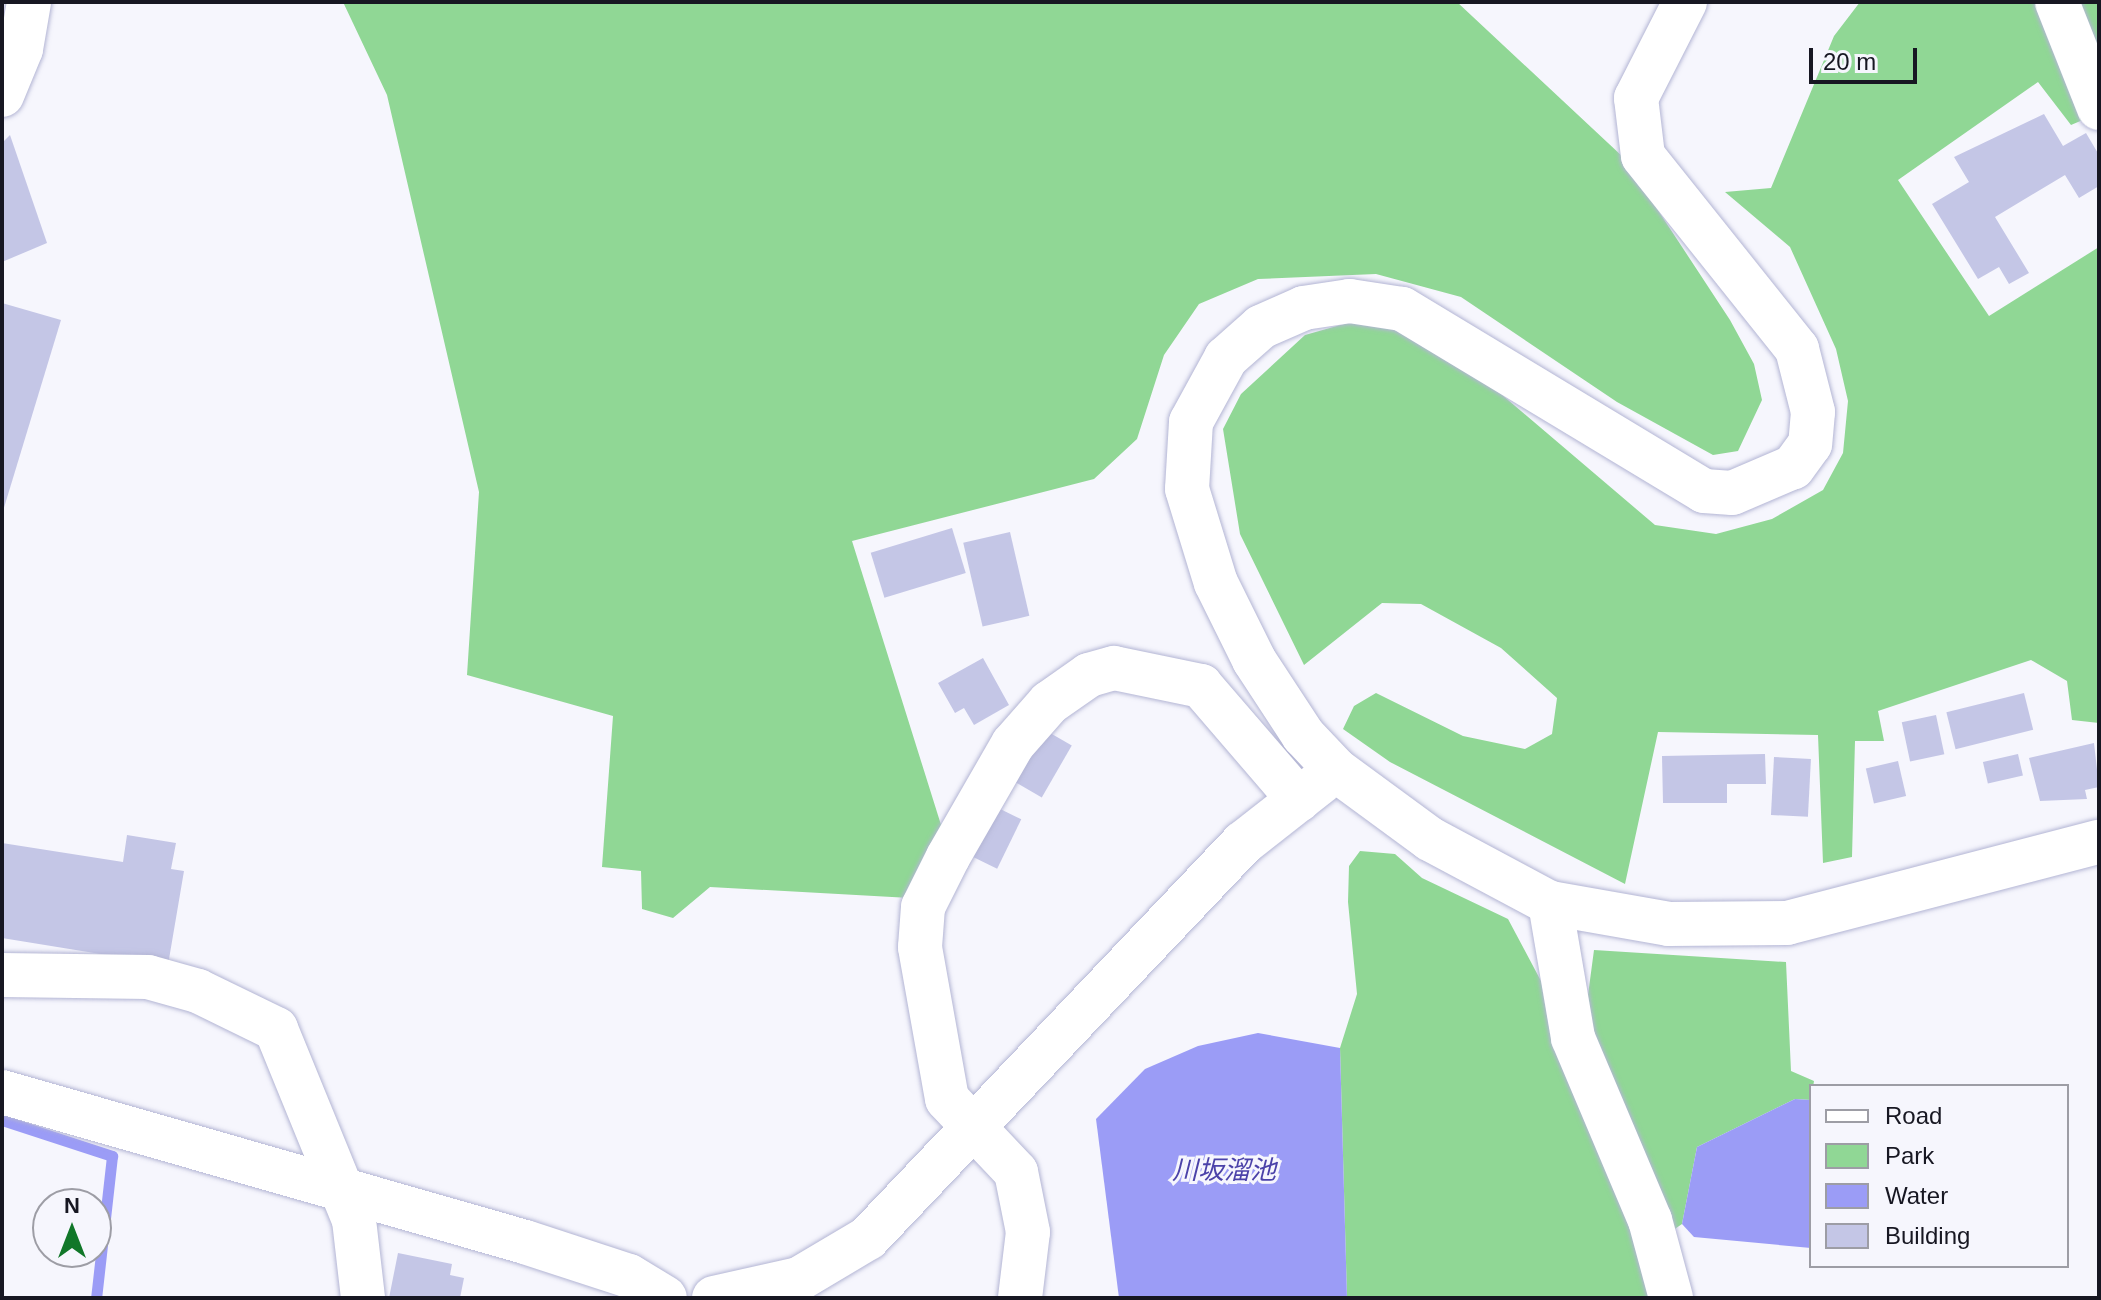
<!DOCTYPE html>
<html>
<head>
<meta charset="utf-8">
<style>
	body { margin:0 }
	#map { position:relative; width:2101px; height:1300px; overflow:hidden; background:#f6f6fd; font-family:Arial,"Noto Sans JP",sans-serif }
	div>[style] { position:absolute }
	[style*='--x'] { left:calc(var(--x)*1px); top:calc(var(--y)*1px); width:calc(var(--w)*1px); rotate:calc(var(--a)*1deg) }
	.green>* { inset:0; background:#90d795 }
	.water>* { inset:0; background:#9b9cf6 }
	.stream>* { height:11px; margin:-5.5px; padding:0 5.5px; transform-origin:5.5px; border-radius:5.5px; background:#9b9cf6 }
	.building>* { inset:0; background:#c4c6e6; transform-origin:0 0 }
	.roads { filter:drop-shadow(0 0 2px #b3b5d4) drop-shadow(0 0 2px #b3b5d4) }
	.minor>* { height:44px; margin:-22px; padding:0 22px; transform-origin:22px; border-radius:22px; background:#fff }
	span { translate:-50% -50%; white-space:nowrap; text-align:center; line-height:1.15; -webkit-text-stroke:6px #f6f6fd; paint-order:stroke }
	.water-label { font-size:26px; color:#4b42a9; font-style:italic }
	.frame { position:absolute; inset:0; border:4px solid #171722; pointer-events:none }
	.legend { position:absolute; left:1809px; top:1084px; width:260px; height:184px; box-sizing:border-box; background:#f6f6fd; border:2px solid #9d9da5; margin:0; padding:10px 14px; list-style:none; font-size:24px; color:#171722 }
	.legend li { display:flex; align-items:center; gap:16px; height:40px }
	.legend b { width:40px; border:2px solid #9d9da5 }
	.north { position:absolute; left:32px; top:1188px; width:80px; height:80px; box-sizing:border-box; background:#f6f6fd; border:2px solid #9d9da5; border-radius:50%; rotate:0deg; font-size:22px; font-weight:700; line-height:32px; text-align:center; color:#171722 }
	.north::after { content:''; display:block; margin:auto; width:28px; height:36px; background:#117729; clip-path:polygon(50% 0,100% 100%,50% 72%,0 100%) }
	.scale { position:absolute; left:1809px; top:48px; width:108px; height:36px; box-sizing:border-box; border:4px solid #171722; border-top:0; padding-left:10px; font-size:24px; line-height:28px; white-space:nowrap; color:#171722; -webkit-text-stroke:6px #f6f6fd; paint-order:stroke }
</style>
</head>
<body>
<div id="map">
	<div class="green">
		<i style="clip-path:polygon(343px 2px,1457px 2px,1623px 157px,1730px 320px,1754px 364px,1762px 400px,1738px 451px,1713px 455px,1617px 402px,1461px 297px,1376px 274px,1258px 279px,1199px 304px,1164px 355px,1137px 439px,1094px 479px,852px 541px,942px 828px,910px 898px,710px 887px,673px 918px,642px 909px,641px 871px,602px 867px,613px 716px,467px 675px,479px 492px,387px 95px)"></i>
		<i style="clip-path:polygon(1860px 2px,2099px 2px,2099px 113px,2071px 125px,2038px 82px,1898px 180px,1989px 316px,2099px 247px,2099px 723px,2072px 720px,2067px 681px,2031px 660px,1878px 711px,1884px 741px,1855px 741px,1852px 857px,1823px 863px,1818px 735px,1658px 732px,1625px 884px,1390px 762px,1343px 729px,1354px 706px,1376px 693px,1463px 736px,1525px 749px,1552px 734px,1557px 698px,1501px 648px,1421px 604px,1382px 603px,1304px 665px,1240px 534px,1223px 429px,1241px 394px,1305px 335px,1351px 322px,1396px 324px,1481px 377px,1655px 525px,1716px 534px,1772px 519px,1823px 490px,1843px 453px,1848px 401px,1836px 349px,1790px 247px,1725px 192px,1771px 188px,1834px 36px)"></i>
		<i style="clip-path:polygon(1360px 851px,1395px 854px,1422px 878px,1508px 919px,1549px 996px,1588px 995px,1594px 950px,1786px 962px,1791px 1071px,1814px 1081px,1811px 1100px,1795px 1099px,1697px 1147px,1682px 1224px,1643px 1251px,1652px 1298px,1347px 1298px,1340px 1048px,1357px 994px,1348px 902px,1349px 866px)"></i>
	</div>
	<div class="water">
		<i style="clip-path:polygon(1258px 1033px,1340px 1048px,1347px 1298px,1119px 1298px,1096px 1119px,1145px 1069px,1198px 1046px)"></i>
		<i style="clip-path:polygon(1795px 1099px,1811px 1100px,1811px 1248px,1694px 1237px,1682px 1224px,1697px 1147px)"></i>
	</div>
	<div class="stream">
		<i style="--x:2;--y:1120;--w:116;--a:18.1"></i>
		<i style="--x:112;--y:1156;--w:143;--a:96.4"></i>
	</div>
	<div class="building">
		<i style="clip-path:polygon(2044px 114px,2063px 146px,2086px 133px,2099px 155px,2099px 186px,2079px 198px,2065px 175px,1995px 217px,2029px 273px,2009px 284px,1999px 267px,1978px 279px,1932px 204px,1969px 182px,1954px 157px)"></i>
		<i style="clip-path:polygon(10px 135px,47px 243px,2px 262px,2px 143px)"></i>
		<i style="clip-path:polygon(2px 303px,61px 320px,3px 511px,2px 511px)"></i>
		<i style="left:952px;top:528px;width:47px;height:85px;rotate:73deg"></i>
		<i style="left:1010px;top:532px;width:86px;height:48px;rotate:77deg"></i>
		<i style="clip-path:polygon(983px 658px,1009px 705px,974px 725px,964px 708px,955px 713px,938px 683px)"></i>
		<i style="left:2024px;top:693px;width:38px;height:80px;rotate:76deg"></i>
		<i style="left:1936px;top:715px;width:40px;height:35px;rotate:78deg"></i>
		<i style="left:1038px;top:726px;width:39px;height:60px;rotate:30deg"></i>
		<i style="clip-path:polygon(2094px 743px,2099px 787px,2085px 790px,2087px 799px,2040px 801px,2029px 758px)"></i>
		<i style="clip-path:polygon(1765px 754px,1766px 784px,1727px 784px,1727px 803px,1663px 803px,1662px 756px)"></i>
		<i style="left:2018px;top:754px;width:22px;height:36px;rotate:77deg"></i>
		<i style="left:1774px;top:757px;width:37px;height:58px;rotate:3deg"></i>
		<i style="left:1898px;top:761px;width:36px;height:33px;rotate:77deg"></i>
		<i style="left:988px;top:803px;width:37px;height:55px;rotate:26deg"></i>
		<i style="clip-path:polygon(127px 835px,176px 843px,171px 869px,184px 871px,168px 965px,2px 938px,2px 843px,123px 862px)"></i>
		<i style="clip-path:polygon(398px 1253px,452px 1264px,450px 1275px,464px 1278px,460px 1298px,389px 1298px)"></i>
	</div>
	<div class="roads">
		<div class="minor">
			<i style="--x:1685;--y:2;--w:108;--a:117"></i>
			<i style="--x:1636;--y:98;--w:58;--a:83.1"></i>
			<i style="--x:1643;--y:156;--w:247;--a:51.4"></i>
			<i style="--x:1797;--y:349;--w:65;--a:75.7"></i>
			<i style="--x:1813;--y:412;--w:32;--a:95"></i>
			<i style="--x:1810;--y:444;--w:29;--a:126"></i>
			<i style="--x:1793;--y:467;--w:66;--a:156.9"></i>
			<i style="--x:1732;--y:493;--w:28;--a:-176"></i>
			<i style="--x:1704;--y:491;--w:353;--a:-148.9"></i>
			<i style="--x:1402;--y:309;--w:53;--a:-171.3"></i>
			<i style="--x:1350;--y:301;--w:47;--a:171.3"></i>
			<i style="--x:1304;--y:308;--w:47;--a:156.2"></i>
			<i style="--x:1261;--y:327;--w:47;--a:138.5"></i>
			<i style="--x:1226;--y:358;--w:73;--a:118.7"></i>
			<i style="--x:1191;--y:422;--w:67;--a:93.4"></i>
			<i style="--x:1187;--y:489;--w:98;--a:72.9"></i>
			<i style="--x:1216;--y:583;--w:86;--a:63.7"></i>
			<i style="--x:1254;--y:660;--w:90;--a:56.8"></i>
			<i style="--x:1303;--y:735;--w:48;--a:46.7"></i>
			<i style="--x:1336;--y:770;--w:117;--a:36.3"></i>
			<i style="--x:1430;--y:839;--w:136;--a:28.1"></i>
			<i style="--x:1550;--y:903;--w:121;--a:10"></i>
			<i style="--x:1669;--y:924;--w:118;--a:-0.5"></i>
			<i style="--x:1787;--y:923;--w:322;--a:-14.6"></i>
			<i style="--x:2057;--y:2;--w:114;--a:68.4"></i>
			<i style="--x:2;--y:95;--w:50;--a:-67.6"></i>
			<i style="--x:21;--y:49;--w:48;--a:-80.3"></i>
			<i style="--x:1550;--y:903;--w:137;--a:80.3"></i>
			<i style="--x:1573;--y:1038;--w:198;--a:67.1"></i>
			<i style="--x:1650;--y:1220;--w:81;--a:74.9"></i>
			<i style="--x:2;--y:975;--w:146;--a:0.8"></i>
			<i style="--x:148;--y:977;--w:52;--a:15.6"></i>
			<i style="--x:198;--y:991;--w:87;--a:26"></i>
			<i style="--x:276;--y:1029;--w:206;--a:67.8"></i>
			<i style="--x:354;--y:1220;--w:79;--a:83.4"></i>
			<i style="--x:2;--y:1092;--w:544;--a:16"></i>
			<i style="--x:525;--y:1242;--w:109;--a:18.1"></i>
			<i style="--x:629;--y:1276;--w:42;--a:31.4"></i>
			<i style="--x:714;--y:1298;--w:87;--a:-12.6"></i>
			<i style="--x:799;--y:1279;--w:80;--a:-30.7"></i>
			<i style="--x:868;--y:1238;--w:545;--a:-46.49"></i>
			<i style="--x:1243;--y:843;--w:100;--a:-38.1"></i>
			<i style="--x:1020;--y:1298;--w:66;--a:-83.1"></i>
			<i style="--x:1028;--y:1232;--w:61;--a:-101.3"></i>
			<i style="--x:1016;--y:1172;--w:100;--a:-133.4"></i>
			<i style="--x:947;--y:1099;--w:154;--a:-100.1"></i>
			<i style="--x:920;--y:947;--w:40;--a:-85.7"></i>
			<i style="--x:923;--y:907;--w:56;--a:-63.4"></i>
			<i style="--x:948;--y:857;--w:130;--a:-60.1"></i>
			<i style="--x:1013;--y:744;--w:55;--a:-48.7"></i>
			<i style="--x:1049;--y:703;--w:49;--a:-35"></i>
			<i style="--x:1089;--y:675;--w:26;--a:-16"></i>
			<i style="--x:1114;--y:668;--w:89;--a:11.7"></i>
			<i style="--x:1201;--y:686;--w:150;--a:49.3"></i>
		</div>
	</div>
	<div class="water-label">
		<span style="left:1224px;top:1171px">川坂溜池</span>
	</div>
	<div class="frame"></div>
	<ul class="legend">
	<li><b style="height:10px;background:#fff"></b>Road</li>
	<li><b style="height:22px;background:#90d795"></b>Park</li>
	<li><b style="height:22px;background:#9b9cf6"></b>Water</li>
	<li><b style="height:22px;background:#c4c6e6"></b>Building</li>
	</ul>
	<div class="north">N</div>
	<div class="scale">20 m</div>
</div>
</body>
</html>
